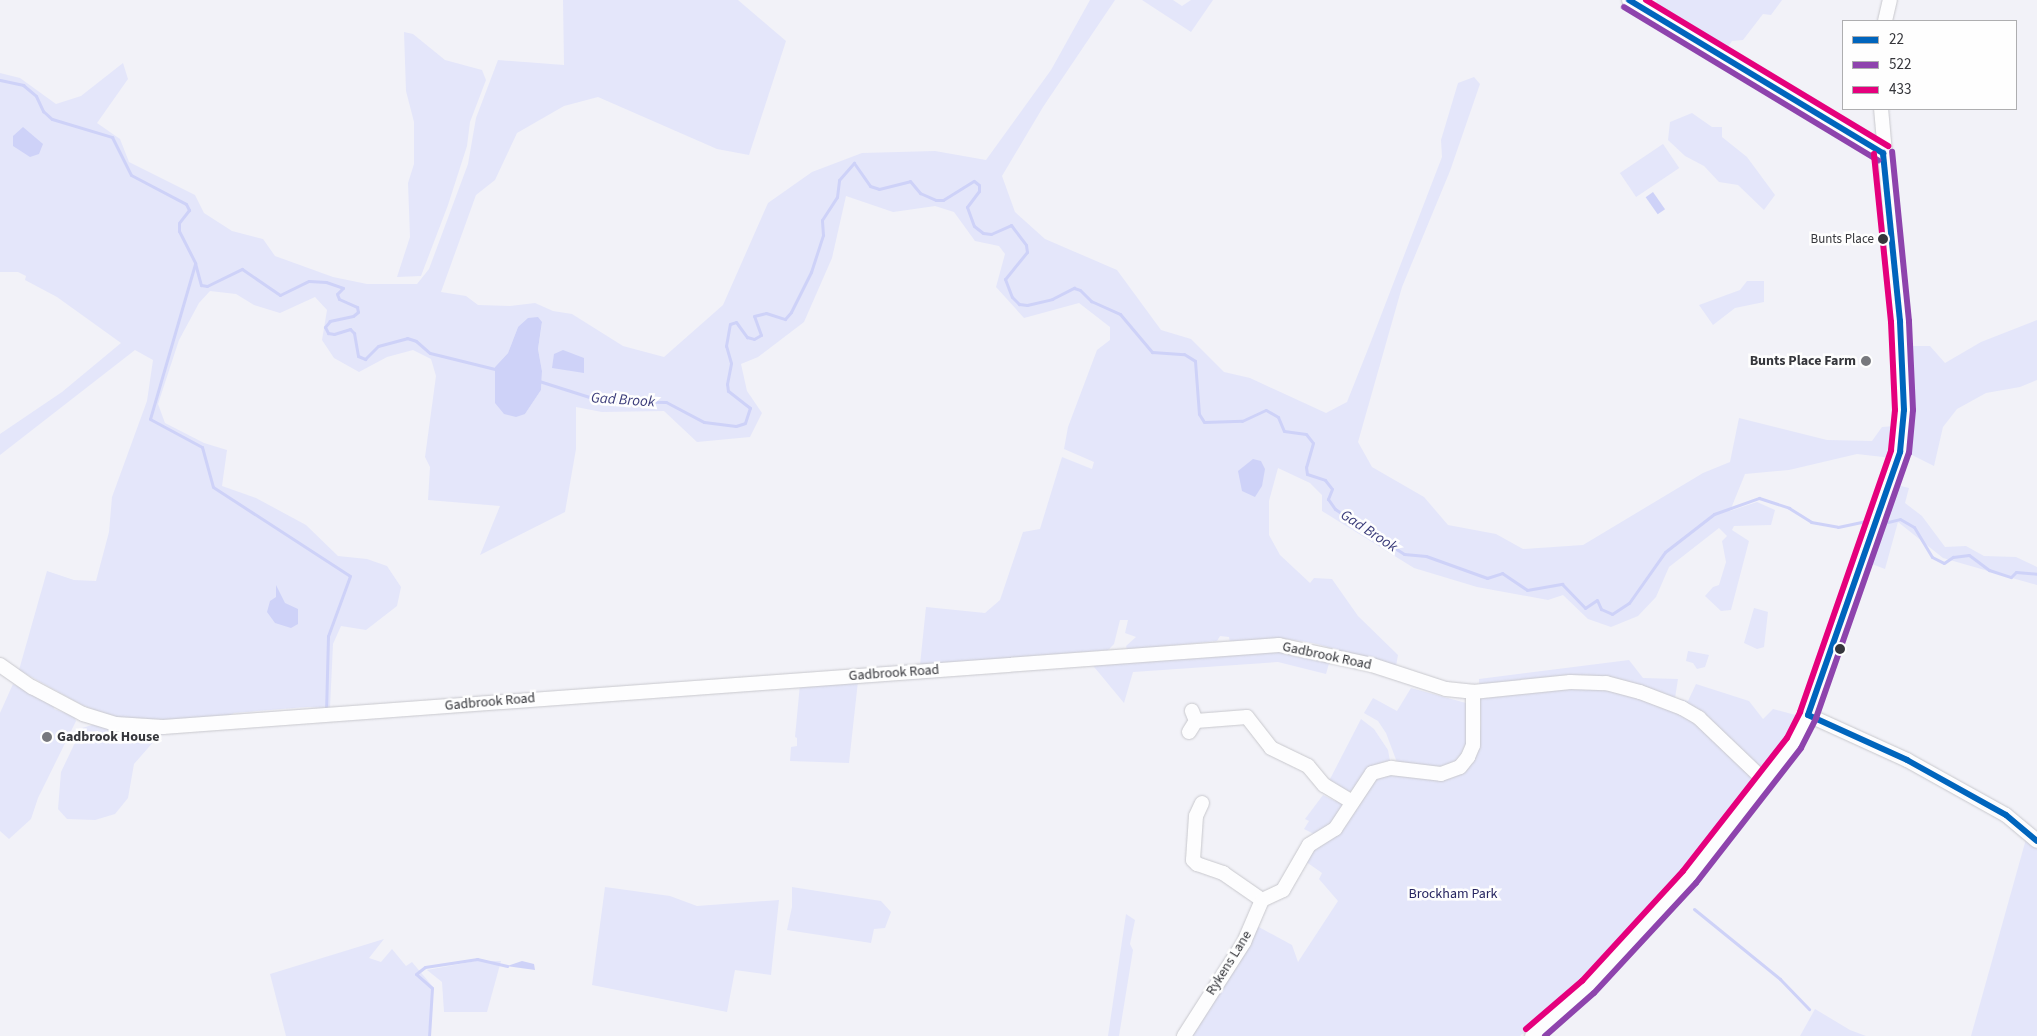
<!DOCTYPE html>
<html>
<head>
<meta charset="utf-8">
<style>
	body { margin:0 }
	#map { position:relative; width:2037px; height:1036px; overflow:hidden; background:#f2f2f8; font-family:"Source Sans 3",sans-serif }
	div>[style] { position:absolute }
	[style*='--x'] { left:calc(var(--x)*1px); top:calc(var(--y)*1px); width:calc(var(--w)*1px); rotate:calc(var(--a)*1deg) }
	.green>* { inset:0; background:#e4e6fa; transform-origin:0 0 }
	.water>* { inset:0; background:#ced2f8; transform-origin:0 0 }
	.stream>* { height:3px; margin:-1.5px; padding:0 1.5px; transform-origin:1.5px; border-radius:1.5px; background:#ced2f8 }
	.roads { filter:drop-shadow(0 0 1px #c8c8cd) drop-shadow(0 0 1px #c8c8cd) }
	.minor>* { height:14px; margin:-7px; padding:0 7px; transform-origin:7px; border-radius:7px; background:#fdfdfe }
	.bus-1>* { height:6px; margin:-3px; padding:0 3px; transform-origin:3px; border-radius:3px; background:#0065bd }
	.bus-2>* { height:6px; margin:-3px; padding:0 3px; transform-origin:3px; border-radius:3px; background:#8e44ad }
	.bus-3>* { height:6px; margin:-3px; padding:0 3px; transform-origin:3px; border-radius:3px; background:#e5007d }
	.dots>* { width:14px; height:14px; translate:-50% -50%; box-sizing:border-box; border:2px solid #fefefe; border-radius:50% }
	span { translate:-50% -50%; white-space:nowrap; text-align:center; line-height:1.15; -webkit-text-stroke:5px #fefefe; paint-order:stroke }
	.bus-label { font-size:13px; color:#35363b }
	.right { translate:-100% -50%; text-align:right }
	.poi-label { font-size:14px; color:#35363b; font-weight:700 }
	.left { translate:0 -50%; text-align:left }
	.street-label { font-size:14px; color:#35363b }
	.park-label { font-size:14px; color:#262560 }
	.water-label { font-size:15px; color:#3a3b79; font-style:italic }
	.legend { position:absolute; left:1842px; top:20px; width:175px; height:90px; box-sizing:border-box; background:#fefefe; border:1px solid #aeaeb0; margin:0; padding:6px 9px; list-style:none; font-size:15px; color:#35363b }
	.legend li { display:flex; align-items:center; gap:10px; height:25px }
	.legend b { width:25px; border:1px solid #aeaeb0 }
</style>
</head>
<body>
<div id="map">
	<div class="green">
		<i style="clip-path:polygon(evenodd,563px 0,738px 0,786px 41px,749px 155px,717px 149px,598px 97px,564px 106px,517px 133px,495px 180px,476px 195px,441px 292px,466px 296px,478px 305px,510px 306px,535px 303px,553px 311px,572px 314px,623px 346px,664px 357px,723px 305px,768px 203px,812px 172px,862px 153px,935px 151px,986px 160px,1051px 70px,1090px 0,1115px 0,1043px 107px,1002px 176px,1015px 212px,1045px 239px,1117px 270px,1161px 330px,1191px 339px,1224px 372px,1250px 378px,1326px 413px,1347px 402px,1370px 344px,1442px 157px,1441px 140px,1458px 83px,1474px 77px,1480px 84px,1450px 171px,1402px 287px,1358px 442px,1372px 467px,1424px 497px,1448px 525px,1496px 534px,1523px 549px,1583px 545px,1703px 473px,1730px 462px,1739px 418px,1827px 440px,1872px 441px,1882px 427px,1896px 426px,1892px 458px,1857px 454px,1789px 470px,1745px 474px,1730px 511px,1757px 502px,1775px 510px,1771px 525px,1734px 526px,1732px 530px,1749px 541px,1731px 610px,1721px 611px,1705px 596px,1713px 587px,1719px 585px,1726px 562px,1722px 541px,1727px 536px,1719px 528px,1669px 567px,1656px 597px,1638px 616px,1611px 627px,1588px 619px,1563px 595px,1548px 600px,1477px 587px,1414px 568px,1322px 511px,1322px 495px,1310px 483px,1278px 468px,1269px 501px,1269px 535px,1280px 555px,1310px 583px,1314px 578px,1332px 579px,1358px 616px,1398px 655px,1396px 666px,1313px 643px,1281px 638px,1230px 642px,1229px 637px,1220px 636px,1217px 641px,1127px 650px,1126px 646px,1136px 637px,1125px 633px,1128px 620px,1120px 620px,1114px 644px,1108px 650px,920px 665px,926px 607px,985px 613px,1000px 600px,1023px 532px,1040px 529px,1062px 457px,1092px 469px,1094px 462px,1064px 449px,1068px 427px,1097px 350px,1110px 340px,1110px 327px,1079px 303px,1024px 318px,996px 287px,1005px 254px,999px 246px,975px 241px,954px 212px,935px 206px,893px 212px,846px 196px,832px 258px,804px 322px,758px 357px,741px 364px,747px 391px,762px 413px,750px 437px,697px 442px,664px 411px,602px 412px,576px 407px,576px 449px,565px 512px,480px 555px,500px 506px,428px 500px,430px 467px,425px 457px,436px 376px,431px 359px,413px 350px,387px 357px,359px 372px,334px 358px,322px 340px,327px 310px,315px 297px,280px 313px,254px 305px,236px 294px,210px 291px,199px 303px,179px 340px,158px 404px,165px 423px,204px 443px,227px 450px,222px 486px,256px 498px,306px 525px,338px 556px,367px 559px,387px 566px,401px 587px,397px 606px,366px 630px,341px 626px,333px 644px,330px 708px,307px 707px,234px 713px,223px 719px,147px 723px,111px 717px,80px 704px,19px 670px,47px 571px,74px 580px,96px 581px,109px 532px,112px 497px,147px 401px,153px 360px,135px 350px,0 455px,0 434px,62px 392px,121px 343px,57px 297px,25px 280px,26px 276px,18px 272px,0 272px,0 73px,20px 78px,56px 104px,81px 96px,123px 63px,128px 79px,97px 123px,120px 139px,129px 162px,195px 195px,204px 213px,232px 231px,263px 239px,275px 256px,333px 277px,367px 284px,417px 284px,429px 269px,468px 164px,476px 118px,498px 60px,564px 65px,563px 0,542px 323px,538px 349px,542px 371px,541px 390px,525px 414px,495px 367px,508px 353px,518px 327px,542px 323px)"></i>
		<i style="clip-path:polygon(1142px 0,1173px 0,1182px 6px,1191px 0,1213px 0,1191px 32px)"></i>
		<i style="clip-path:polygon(1657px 0,1782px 0,1771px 15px,1763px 14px,1743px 40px,1732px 41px,1726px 50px,1654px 7px)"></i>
		<i style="clip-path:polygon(404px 32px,413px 34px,445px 60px,482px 70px,486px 80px,470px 122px,467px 146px,448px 205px,421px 276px,397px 277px,410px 237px,408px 183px,414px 164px,414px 122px,406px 91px)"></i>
		<i style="clip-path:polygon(1692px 113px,1712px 127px,1722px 127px,1722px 137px,1747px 157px,1775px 195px,1764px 210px,1738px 185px,1719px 182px,1704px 166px,1685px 156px,1668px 140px,1670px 122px)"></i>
		<i style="left:1663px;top:144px;width:29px;height:52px;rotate:56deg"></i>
		<i style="clip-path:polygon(1747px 281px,1764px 281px,1764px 302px,1735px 308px,1713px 325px,1699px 305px,1740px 290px)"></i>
		<i style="clip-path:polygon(2037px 320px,2037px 380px,2020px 387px,1986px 393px,1957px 409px,1943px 427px,1934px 466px,1908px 453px,1915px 403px,1911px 346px,1930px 346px,1945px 363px,1981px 342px)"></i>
		<i style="clip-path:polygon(1897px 485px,1909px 488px,1905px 503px,1922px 516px,1945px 547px,1966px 546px,1984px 556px,2016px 557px,2037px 567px,2037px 585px,1943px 558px,1898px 522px,1885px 569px,1869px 563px)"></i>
		<i style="clip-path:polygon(1754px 608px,1768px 612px,1764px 647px,1757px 649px,1744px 643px)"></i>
		<i style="clip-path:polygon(1276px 649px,1330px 660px,1326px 674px,1278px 662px,1133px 672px,1124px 703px,1090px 662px)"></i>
		<i style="clip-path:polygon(1688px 651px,1709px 655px,1705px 667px,1697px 669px,1693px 663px,1686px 661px)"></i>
		<i style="clip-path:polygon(1629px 660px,1643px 678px,1678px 679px,1675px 698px,1688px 701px,1696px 684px,1749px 701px,1763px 719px,1773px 709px,1799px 716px,1787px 742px,1771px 766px,1762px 765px,1751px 778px,1753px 789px,1689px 867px,1631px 934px,1551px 1012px,1520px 1036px,1187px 1036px,1257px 926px,1292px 945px,1298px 962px,1338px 901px,1319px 879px,1322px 873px,1305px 861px,1381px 773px,1444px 779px,1477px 750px,1481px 725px,1479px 679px)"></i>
		<i style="clip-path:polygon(858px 681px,849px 763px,790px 761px,791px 747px,797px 746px,797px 738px,795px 737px,800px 684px)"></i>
		<i style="clip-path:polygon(13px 684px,54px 705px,54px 709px,74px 716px,76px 721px,38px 798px,31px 819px,9px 839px,0 831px,0 713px)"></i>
		<i style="clip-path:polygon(1411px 688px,1466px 703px,1470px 713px,1468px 742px,1457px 762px,1446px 768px,1398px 765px,1386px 733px,1378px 721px,1364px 713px,1373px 698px,1397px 711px)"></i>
		<i style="clip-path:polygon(1361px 719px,1374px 729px,1388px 750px,1390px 761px,1369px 768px,1355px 789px,1345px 793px,1340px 792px,1342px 788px,1329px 781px)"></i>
		<i style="clip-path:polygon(99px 723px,162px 732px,134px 764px,128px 798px,115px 814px,95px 820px,67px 819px,58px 809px,61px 772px,82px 728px)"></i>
		<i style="clip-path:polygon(1323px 795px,1335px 801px,1337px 797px,1344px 806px,1336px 822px,1316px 835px,1304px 829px,1309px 821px,1305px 819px)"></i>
		<i style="clip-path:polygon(2026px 839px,2037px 849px,2037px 1036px,1971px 1036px)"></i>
		<i style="clip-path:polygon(605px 887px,670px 896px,697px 906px,779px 900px,771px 975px,735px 970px,727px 1012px,592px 985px)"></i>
		<i style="clip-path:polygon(792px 887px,881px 901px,891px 912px,885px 928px,874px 929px,871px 943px,787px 930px,792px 907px)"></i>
		<i style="clip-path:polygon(1126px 914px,1135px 920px,1130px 944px,1133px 950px,1119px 1036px,1108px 1036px)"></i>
		<i style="clip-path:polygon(384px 939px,369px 958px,381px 962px,392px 949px,406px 966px,412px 962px,433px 987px,428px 1036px,286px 1036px,270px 974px)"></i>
		<i style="clip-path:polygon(476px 961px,501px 961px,487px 1012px,444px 1012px,442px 982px,427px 970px)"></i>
		<i style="clip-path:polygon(1815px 1009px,1850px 1030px,1866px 1036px,1800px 1036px)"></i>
	</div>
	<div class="water">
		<i style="clip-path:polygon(23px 127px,43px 144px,39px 154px,30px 157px,13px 146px,13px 136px)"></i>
		<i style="left:1653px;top:192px;width:21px;height:9px;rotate:55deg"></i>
		<i style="clip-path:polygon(538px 317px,542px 322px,538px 349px,542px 371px,541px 390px,525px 414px,516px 417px,504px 414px,495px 403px,495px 367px,508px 353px,518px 327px,528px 318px)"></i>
		<i style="clip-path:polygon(563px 350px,584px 358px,584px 373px,552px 368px,554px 354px)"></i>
		<i style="clip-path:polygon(1253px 459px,1261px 461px,1265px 469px,1262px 486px,1255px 497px,1242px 491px,1238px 471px)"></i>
		<i style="clip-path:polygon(276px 585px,285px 603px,298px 609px,298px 624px,291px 628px,275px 623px,267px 612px,270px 601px,276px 597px)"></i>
		<i style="clip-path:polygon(522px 961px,534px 964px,535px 970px,507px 966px)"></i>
	</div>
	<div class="stream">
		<i style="--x:0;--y:80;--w:24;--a:12"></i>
		<i style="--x:23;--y:85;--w:17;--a:40"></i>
		<i style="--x:36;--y:96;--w:17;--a:65"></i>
		<i style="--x:43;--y:111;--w:12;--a:42"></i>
		<i style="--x:52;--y:119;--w:63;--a:16.7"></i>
		<i style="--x:112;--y:137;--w:42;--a:63.4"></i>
		<i style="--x:131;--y:175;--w:62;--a:27.8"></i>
		<i style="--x:186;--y:204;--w:7;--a:63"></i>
		<i style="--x:189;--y:210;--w:16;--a:128"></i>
		<i style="--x:179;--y:223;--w:8;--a:90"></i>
		<i style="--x:179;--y:231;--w:36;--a:63"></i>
		<i style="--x:195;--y:263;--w:23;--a:75"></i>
		<i style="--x:201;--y:285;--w:6;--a:9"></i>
		<i style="--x:207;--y:286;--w:39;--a:-26"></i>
		<i style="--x:242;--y:269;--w:46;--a:34.4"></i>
		<i style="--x:280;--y:295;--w:32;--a:-26"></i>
		<i style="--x:309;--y:281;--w:17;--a:3"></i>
		<i style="--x:326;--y:282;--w:18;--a:19"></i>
		<i style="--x:343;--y:288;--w:8;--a:135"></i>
		<i style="--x:337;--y:294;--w:5;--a:68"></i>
		<i style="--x:339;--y:299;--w:20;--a:24"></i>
		<i style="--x:357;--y:307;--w:5;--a:79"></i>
		<i style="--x:358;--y:312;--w:6;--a:141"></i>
		<i style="--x:353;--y:316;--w:24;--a:168"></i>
		<i style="--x:330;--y:321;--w:8;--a:130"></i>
		<i style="--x:325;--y:327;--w:7;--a:63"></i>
		<i style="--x:328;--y:333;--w:6;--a:9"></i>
		<i style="--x:334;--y:334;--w:17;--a:-17"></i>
		<i style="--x:350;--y:329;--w:6;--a:45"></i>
		<i style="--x:354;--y:333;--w:23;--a:80"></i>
		<i style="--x:358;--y:356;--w:8;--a:23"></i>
		<i style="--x:365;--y:359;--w:18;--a:-45"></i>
		<i style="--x:378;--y:346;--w:30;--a:-15"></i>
		<i style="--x:407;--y:338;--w:9;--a:18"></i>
		<i style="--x:416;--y:341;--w:18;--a:41"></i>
		<i style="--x:430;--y:353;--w:71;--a:13.8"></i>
		<i style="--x:195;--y:264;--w:161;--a:106.2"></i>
		<i style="--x:150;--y:419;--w:59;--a:28.3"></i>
		<i style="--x:202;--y:447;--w:41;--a:74.6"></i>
		<i style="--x:213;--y:487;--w:163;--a:33"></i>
		<i style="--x:350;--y:576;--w:64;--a:110.1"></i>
		<i style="--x:328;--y:636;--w:74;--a:91.5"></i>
		<i style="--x:539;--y:381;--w:66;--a:17.6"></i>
		<i style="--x:602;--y:401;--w:64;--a:0.9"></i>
		<i style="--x:666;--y:402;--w:43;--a:27.8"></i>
		<i style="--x:704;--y:422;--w:32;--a:7"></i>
		<i style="--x:736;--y:426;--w:9;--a:-18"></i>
		<i style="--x:745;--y:423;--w:16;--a:-72"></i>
		<i style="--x:750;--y:408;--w:28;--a:-142"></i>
		<i style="--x:728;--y:391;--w:7;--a:-98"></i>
		<i style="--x:727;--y:384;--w:21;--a:-79"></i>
		<i style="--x:731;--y:363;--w:18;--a:-106"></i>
		<i style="--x:726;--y:346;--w:22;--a:-80"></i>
		<i style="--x:730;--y:324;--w:6;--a:-18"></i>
		<i style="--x:736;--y:322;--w:19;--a:54"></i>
		<i style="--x:747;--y:337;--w:7;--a:16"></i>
		<i style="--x:754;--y:339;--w:8;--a:-30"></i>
		<i style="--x:761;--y:335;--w:20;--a:-110"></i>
		<i style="--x:754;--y:316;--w:12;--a:-14"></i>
		<i style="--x:766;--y:313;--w:20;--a:18"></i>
		<i style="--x:785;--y:319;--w:9;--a:-49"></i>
		<i style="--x:791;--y:312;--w:45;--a:-63.4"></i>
		<i style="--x:811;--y:272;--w:39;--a:-72"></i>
		<i style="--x:823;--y:235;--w:15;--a:-94"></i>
		<i style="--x:822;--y:220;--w:27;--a:-57"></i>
		<i style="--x:837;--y:197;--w:17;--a:-83"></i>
		<i style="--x:839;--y:180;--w:23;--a:-49"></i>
		<i style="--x:854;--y:163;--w:28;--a:55"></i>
		<i style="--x:870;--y:186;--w:9;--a:18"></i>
		<i style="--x:879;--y:189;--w:32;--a:-14"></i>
		<i style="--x:910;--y:181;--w:16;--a:50"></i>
		<i style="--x:920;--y:193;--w:17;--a:24"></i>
		<i style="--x:936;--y:200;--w:7;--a:0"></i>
		<i style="--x:943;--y:200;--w:36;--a:-32"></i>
		<i style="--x:974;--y:181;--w:6;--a:39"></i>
		<i style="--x:979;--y:185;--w:6;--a:90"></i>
		<i style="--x:979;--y:191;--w:20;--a:127"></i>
		<i style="--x:967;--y:207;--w:20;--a:70"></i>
		<i style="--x:974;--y:226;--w:11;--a:38"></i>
		<i style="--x:983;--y:233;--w:8;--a:7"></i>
		<i style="--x:991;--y:234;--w:22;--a:-24"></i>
		<i style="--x:1011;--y:225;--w:25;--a:53"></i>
		<i style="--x:1026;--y:245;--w:7;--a:82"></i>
		<i style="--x:1027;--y:252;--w:35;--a:129"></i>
		<i style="--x:1005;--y:279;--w:19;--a:69"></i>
		<i style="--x:1012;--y:297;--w:10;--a:45"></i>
		<i style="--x:1019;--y:304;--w:8;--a:7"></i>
		<i style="--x:1027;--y:305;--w:26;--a:-13"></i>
		<i style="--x:1052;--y:299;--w:25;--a:-27"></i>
		<i style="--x:1074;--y:288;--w:6;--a:18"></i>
		<i style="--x:1080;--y:290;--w:16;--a:45"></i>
		<i style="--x:1091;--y:301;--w:32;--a:24"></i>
		<i style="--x:1120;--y:314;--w:50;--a:49.9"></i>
		<i style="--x:1152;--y:352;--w:32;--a:4"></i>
		<i style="--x:1184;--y:354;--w:13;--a:32"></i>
		<i style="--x:1195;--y:361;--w:53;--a:85.7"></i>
		<i style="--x:1199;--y:414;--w:9;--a:58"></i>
		<i style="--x:1204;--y:422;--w:38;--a:-2"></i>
		<i style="--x:1242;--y:421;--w:26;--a:-25"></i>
		<i style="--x:1266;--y:410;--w:14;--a:30"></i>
		<i style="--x:1278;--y:417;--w:15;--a:67"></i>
		<i style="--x:1284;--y:431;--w:22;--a:8"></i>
		<i style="--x:1306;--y:434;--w:11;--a:52"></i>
		<i style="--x:1313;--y:443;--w:25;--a:106"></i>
		<i style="--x:1306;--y:467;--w:7;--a:82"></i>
		<i style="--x:1307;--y:474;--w:19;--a:18"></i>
		<i style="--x:1325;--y:480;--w:11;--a:52"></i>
		<i style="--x:1332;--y:489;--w:11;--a:112"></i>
		<i style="--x:1328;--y:499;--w:12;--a:55"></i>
		<i style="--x:1335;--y:509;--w:82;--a:33.1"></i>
		<i style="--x:1404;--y:554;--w:22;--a:5"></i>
		<i style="--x:1426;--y:556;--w:65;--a:19.8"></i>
		<i style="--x:1487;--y:578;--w:16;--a:-18"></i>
		<i style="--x:1502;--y:573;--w:30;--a:34"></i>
		<i style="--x:1527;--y:590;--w:36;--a:-10"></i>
		<i style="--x:1562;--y:584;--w:33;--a:46"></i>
		<i style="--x:1585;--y:608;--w:14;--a:-34"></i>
		<i style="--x:1597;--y:600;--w:10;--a:66"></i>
		<i style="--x:1601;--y:609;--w:12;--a:24"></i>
		<i style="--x:1612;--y:614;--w:20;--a:-33"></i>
		<i style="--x:1629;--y:603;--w:62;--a:-54.8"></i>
		<i style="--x:1665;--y:552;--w:62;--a:-37.8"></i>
		<i style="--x:1714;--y:514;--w:48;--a:-19.6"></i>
		<i style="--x:1759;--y:498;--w:32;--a:18"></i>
		<i style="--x:1789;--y:508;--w:26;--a:32"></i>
		<i style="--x:1811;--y:522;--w:27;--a:10"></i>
		<i style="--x:1838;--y:527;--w:30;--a:-12"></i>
		<i style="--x:1888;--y:522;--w:12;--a:-14"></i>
		<i style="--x:1900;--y:519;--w:16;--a:30"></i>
		<i style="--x:1914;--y:527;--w:35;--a:59"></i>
		<i style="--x:1932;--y:557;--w:13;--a:27"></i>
		<i style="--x:1944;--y:563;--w:11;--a:-34"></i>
		<i style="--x:1953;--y:557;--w:16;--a:-7"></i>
		<i style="--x:1969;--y:555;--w:25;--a:37"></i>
		<i style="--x:1989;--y:570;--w:23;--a:18"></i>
		<i style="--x:2011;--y:577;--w:7;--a:-45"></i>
		<i style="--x:2016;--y:572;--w:21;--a:5"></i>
		<i style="--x:1694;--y:909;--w:111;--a:39.1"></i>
		<i style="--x:1780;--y:979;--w:42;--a:46"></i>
		<i style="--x:429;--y:1036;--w:48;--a:-86.4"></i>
		<i style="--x:432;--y:988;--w:21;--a:-139"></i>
		<i style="--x:416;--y:974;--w:11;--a:-38"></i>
		<i style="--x:425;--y:967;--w:53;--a:-8.7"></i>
		<i style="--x:477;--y:959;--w:31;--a:13"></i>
	</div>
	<div class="roads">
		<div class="minor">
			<i style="--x:1629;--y:0;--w:297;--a:31.1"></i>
			<i style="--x:1885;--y:21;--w:22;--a:-77"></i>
			<i style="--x:0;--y:665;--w:39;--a:35"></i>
			<i style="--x:32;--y:687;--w:58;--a:27.9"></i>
			<i style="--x:83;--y:714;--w:34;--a:17"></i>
			<i style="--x:116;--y:724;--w:47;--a:3.7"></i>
			<i style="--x:163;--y:727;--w:1119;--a:-4.2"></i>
			<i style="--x:1279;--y:645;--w:95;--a:12.1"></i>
			<i style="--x:1372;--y:665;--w:78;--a:18"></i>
			<i style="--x:1446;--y:689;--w:27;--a:6"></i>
			<i style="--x:1473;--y:692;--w:98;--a:-5.9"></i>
			<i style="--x:1570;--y:682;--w:36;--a:2"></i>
			<i style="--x:1606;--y:683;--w:35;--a:15"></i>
			<i style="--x:1640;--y:692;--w:45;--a:20.9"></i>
			<i style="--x:1682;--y:708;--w:20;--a:30"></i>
			<i style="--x:1699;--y:718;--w:93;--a:43.7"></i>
			<i style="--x:1808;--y:715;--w:109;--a:24.4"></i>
			<i style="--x:1907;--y:760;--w:113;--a:29.1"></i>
			<i style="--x:2006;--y:815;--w:40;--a:40"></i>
			<i style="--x:1196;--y:721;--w:51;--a:-4.5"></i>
			<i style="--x:1247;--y:717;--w:39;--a:52"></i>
			<i style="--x:1271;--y:748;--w:41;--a:25.9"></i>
			<i style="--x:1308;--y:766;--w:25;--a:50"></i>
			<i style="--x:1324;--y:785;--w:33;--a:31"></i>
			<i style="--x:1189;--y:732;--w:13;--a:-58"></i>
			<i style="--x:1196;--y:721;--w:11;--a:-112"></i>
			<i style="--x:1202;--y:803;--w:14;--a:115"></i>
			<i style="--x:1196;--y:816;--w:44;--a:93.9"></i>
			<i style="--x:1193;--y:860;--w:6;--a:45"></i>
			<i style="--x:1197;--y:864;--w:28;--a:19"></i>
			<i style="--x:1223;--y:873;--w:47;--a:34.7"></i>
			<i style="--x:1184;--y:1036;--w:112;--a:-57.4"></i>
			<i style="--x:1244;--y:942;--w:46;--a:-66.8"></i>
			<i style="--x:1262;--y:900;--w:23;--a:-25"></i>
			<i style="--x:1283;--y:890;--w:52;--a:-60"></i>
			<i style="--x:1309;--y:845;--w:31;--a:-32"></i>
			<i style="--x:1335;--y:829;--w:67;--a:-56.5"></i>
			<i style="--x:1372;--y:773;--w:20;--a:-15"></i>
			<i style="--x:1391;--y:768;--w:50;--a:6.8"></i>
			<i style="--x:1441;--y:774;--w:20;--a:-20"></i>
			<i style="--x:1460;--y:767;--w:13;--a:-51"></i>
			<i style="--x:1468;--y:757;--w:13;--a:-67"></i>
			<i style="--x:1473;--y:745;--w:53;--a:-90"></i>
			<i style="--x:1532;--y:1036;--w:74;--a:-41.2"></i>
			<i style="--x:1588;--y:987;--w:150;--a:-47.2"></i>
			<i style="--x:1690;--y:877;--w:170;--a:-52.2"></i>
			<i style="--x:1794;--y:743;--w:31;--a:-63"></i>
			<i style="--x:1808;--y:715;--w:279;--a:-70.7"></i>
			<i style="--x:1900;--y:452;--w:42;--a:-84.6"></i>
			<i style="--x:1904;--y:410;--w:89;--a:-92.6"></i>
			<i style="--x:1900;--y:321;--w:213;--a:-95.1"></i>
		</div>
	</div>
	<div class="bus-1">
		<i style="--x:1629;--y:0;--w:297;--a:31.1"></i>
		<i style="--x:1808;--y:715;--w:279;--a:-70.7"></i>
		<i style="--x:1900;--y:452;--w:42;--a:-84.6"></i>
		<i style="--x:1904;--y:410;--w:89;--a:-92.6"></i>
		<i style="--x:1900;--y:321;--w:169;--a:-95.8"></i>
		<i style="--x:1808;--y:715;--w:109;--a:24.4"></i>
		<i style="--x:1907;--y:760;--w:113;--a:29.1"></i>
		<i style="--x:2006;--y:815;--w:40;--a:40"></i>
	</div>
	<div class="bus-2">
		<i style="--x:1624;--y:7;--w:297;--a:31.1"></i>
		<i style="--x:1545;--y:1036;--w:65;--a:-41.3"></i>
		<i style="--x:1594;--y:993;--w:150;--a:-47.2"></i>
		<i style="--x:1696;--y:883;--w:171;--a:-52.1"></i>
		<i style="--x:1801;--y:748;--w:34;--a:-63"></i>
		<i style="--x:1816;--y:718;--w:281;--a:-70.7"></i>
		<i style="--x:1909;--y:453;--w:43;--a:-84.7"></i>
		<i style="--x:1913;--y:410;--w:89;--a:-92.6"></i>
		<i style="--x:1909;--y:321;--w:170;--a:-95.7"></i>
	</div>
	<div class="bus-3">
		<i style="--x:1646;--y:0;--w:283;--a:31.1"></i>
		<i style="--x:1526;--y:1029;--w:74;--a:-40.6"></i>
		<i style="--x:1582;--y:981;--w:149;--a:-47.4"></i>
		<i style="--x:1683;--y:871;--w:169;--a:-52"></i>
		<i style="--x:1787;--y:738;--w:29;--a:-63"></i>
		<i style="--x:1800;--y:712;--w:277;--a:-70.8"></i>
		<i style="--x:1891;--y:450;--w:40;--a:-84.3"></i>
		<i style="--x:1895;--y:410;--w:88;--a:-92.6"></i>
		<i style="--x:1891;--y:322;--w:169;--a:-95.8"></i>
	</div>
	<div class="dots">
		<i style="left:1883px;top:239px;background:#35363b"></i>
		<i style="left:1866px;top:361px;background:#77787d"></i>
		<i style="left:1840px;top:649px;background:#35363b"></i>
		<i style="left:47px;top:737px;background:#77787d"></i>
	</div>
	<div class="bus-label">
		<span class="right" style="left:1874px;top:239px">Bunts Place</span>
	</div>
	<div class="poi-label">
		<span class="right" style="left:1856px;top:361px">Bunts Place Farm</span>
		<span class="left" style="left:57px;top:737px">Gadbrook House</span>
	</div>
	<div class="street-label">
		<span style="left:1327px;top:656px;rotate:12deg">Gadbrook Road</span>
		<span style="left:894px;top:673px;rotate:-4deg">Gadbrook Road</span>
		<span style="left:490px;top:702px;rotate:-5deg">Gadbrook Road</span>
		<span style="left:1229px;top:963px;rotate:-58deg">Rykens Lane</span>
	</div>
	<div class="park-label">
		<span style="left:1453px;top:894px">Brockham Park</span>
	</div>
	<div class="water-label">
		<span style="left:623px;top:400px;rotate:4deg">Gad Brook</span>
		<span style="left:1369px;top:531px;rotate:33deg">Gad Brook</span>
	</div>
	<ul class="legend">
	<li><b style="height:6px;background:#0065bd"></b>22</li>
	<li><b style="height:6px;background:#8e44ad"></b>522</li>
	<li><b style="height:6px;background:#e5007d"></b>433</li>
	</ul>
</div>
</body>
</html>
